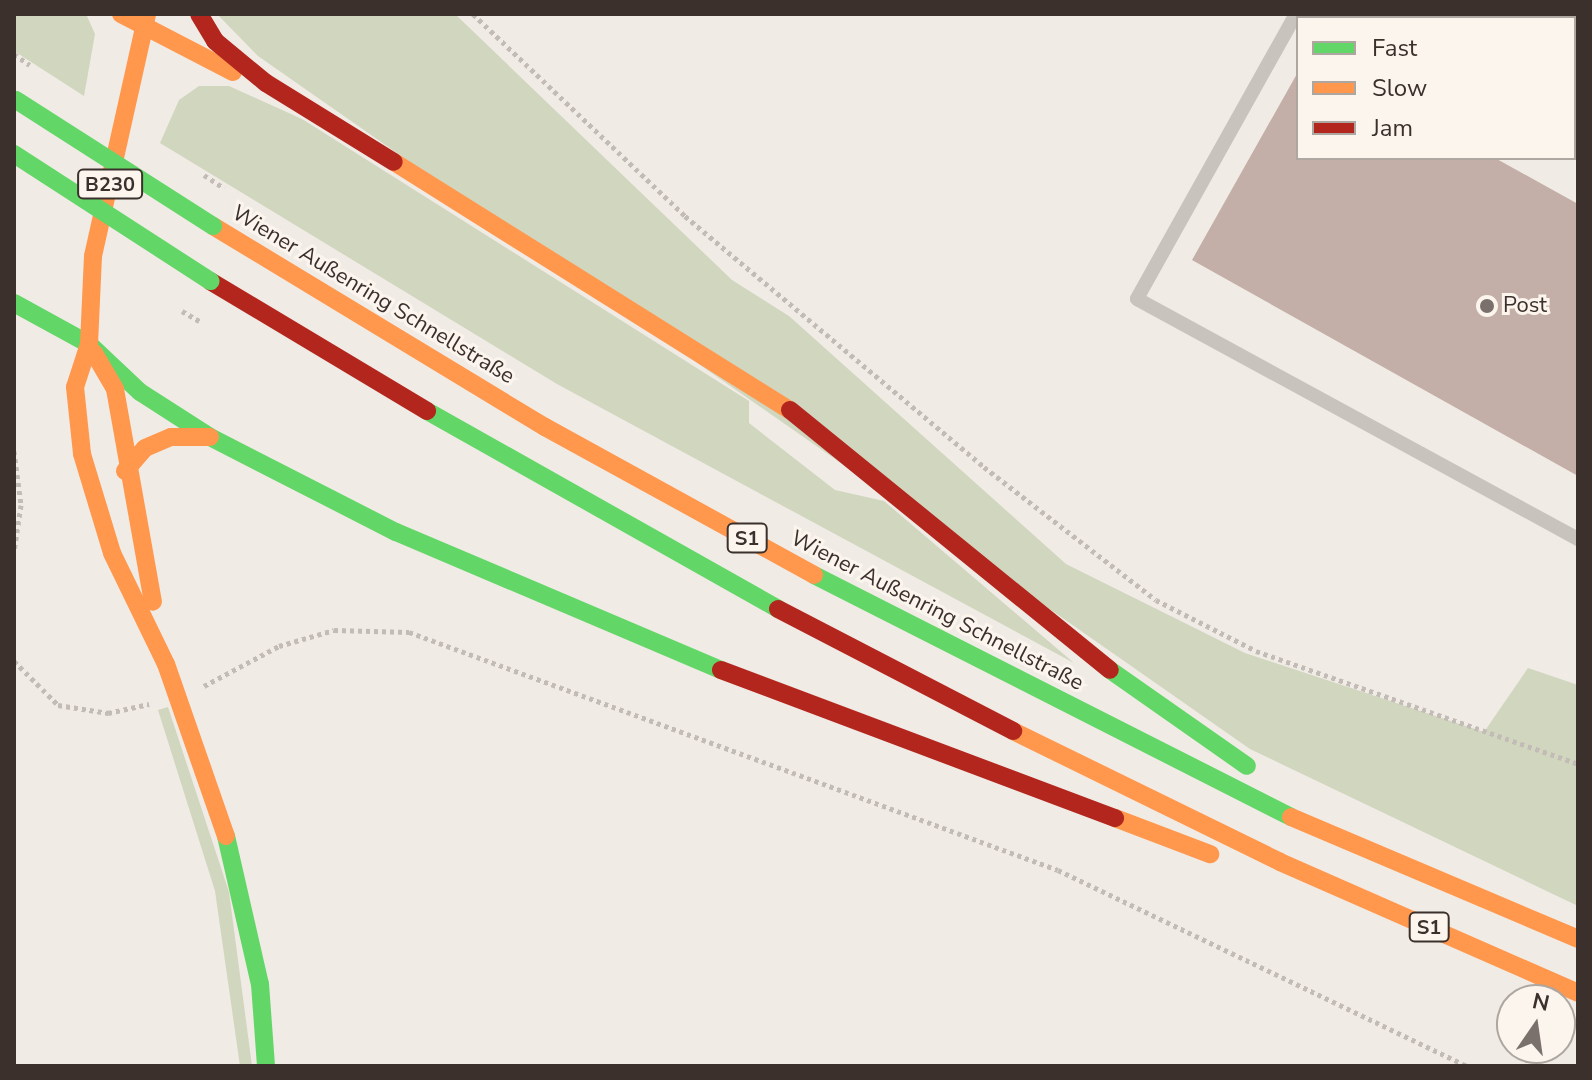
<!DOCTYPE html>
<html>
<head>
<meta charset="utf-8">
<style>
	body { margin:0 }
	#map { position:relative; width:1592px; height:1080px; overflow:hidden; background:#f0ebe5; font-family:"Nunito Sans",sans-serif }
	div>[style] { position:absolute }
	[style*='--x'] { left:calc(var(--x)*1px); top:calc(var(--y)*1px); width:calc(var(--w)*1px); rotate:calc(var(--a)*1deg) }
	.green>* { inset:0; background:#d1d6bf }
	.building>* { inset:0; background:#c3afa7 }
	.path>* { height:5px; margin-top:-2.5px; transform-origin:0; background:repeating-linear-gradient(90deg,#c2bbb6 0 4px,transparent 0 8px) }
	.lane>* { height:14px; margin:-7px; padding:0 7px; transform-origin:7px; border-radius:7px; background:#c9c3be }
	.fast>* { height:18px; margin:-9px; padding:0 9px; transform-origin:9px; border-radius:9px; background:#63d668 }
	.slow>* { height:18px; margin:-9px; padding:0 9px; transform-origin:9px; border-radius:9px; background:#ff974d }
	.jam>* { height:18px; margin:-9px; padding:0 9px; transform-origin:9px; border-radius:9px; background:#b3261e }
	.fast-bridge>* { height:18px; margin:-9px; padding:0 9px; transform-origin:9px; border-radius:9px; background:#63d668 }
	.dots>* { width:22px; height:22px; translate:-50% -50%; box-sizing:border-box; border:4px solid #fbf5ee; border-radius:50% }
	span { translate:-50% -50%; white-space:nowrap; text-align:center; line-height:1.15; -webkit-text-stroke:6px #fbf5ee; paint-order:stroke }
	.shield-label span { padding:2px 6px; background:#fbf5ee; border:2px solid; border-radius:6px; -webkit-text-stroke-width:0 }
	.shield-label { font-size:20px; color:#3b302b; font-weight:700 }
	.street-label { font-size:22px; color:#3b302b }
	.poi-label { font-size:22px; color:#3b302b }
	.left { translate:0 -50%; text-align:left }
	.frame { position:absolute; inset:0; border:16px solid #3b302b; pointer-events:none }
	.legend { position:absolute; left:1296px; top:16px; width:280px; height:144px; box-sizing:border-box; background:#fbf5ee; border:2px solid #aea6a0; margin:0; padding:10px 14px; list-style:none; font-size:24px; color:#3b302b }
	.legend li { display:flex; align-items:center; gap:16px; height:40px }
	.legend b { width:40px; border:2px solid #aea6a0 }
	.north { position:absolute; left:1496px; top:984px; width:80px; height:80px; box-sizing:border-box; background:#fbf5ee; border:2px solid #aea6a0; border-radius:50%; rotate:13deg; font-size:22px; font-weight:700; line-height:32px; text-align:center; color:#3b302b }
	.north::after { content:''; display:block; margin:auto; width:28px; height:36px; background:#7a716c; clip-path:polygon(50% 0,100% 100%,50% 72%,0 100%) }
</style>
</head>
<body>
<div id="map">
	<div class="green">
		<i style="clip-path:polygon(14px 14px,86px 14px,95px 34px,84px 96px,14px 51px)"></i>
		<i style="clip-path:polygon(217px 14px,455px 14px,732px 280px,789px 316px,1066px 564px,1245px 653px,1484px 732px,1528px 668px,1578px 685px,1578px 906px,1250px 749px,258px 56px)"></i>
		<i style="clip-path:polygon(199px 86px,229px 86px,302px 119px,749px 401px,749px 423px,835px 490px,884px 501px,1074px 663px,557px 384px,160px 143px,179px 100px)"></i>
		<i style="clip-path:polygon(168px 707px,229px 892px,252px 1066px,240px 1066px,215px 891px,158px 710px)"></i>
	</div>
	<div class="building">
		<i style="clip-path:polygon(1298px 72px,1298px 158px,1495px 158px,1578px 204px,1578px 476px,1192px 260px)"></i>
	</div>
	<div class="path">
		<i style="--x:473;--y:14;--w:293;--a:43.6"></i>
		<i style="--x:685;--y:216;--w:390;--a:40"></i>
		<i style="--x:984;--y:467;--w:217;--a:37.7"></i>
		<i style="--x:1156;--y:600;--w:112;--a:27"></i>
		<i style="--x:1256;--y:651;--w:341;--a:19.3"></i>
		<i style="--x:14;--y:54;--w:19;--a:35"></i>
		<i style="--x:204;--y:175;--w:24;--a:33"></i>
		<i style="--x:182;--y:311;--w:22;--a:30"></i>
		<i style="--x:14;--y:451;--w:54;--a:82.6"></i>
		<i style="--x:21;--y:505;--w:48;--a:98.5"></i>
		<i style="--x:14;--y:661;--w:62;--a:45"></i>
		<i style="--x:58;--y:705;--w:51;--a:9.1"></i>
		<i style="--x:108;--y:713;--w:42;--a:-12.4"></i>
		<i style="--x:204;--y:686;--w:85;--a:-28.1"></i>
		<i style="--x:279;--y:646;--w:57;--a:-16.2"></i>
		<i style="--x:334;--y:630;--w:75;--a:1.5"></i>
		<i style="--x:409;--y:632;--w:691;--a:20.14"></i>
		<i style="--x:1058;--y:870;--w:454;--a:25.6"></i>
	</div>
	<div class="lane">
		<i style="--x:1296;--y:14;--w:326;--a:119.2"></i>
		<i style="--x:1137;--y:299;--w:502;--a:28.56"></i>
		<i style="--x:1373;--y:14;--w:9;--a:27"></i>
		<i style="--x:1574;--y:113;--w:4;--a:27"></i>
	</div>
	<div class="fast">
		<i style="--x:14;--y:303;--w:85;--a:28.7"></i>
		<i style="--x:89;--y:344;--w:70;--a:43.3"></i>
		<i style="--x:140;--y:392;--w:83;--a:32.7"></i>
		<i style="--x:210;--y:437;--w:209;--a:27.1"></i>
		<i style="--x:396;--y:532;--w:353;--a:23"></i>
		<i style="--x:427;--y:411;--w:403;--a:29.4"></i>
		<i style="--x:814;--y:575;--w:535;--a:26.9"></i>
		<i style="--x:1110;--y:670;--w:167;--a:35"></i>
		<i style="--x:226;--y:836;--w:152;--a:77.1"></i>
		<i style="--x:260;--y:984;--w:82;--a:85.8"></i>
	</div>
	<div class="slow">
		<i style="--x:121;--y:14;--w:126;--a:27.4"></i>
		<i style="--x:394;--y:162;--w:467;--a:32.1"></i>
		<i style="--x:213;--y:226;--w:388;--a:31.2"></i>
		<i style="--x:545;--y:427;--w:307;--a:28.8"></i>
		<i style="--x:89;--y:344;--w:45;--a:108"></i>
		<i style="--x:75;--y:387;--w:67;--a:84"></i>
		<i style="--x:82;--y:454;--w:103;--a:73.1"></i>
		<i style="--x:112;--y:553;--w:123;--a:64.1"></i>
		<i style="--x:166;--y:664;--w:182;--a:70.8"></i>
		<i style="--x:89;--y:344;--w:88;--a:-87.4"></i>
		<i style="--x:93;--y:256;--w:248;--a:-77.4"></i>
		<i style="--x:94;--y:353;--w:42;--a:59.7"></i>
		<i style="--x:115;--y:389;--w:216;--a:79.9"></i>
		<i style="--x:125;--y:471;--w:30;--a:-49"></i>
		<i style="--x:145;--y:448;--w:28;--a:-23"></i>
		<i style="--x:171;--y:437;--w:39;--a:0"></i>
		<i style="--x:1013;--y:731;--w:297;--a:26.1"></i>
		<i style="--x:1280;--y:862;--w:326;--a:23.7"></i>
		<i style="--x:1291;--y:817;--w:312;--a:23"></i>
		<i style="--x:1115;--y:818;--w:102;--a:20.8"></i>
	</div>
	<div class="jam">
		<i style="--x:199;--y:14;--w:31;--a:59"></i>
		<i style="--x:215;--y:41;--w:66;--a:39.5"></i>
		<i style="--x:266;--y:83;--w:150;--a:31.7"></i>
		<i style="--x:210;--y:281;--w:253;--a:30.9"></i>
		<i style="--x:790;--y:410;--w:412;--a:39.1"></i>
		<i style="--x:778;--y:609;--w:265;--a:27.4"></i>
		<i style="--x:721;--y:670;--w:421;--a:20.6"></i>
	</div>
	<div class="fast-bridge">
		<i style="--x:16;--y:100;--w:234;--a:32.6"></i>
		<i style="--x:14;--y:154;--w:234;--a:32.9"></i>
	</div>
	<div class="dots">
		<i style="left:1487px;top:306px;background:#7a716c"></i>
	</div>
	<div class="shield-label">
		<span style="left:110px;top:184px">B230</span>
		<span style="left:747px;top:538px">S1</span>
		<span style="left:1429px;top:927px">S1</span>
	</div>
	<div class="street-label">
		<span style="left:373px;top:295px;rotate:31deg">Wiener Außenring Schnellstraße</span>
		<span style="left:937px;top:611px;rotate:27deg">Wiener Außenring Schnellstraße</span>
	</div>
	<div class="poi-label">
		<span class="left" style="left:1503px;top:306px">Post</span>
	</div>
	<div class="frame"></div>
	<ul class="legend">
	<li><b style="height:10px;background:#63d668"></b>Fast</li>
	<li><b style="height:10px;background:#ff974d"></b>Slow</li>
	<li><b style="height:10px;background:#b3261e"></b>Jam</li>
	</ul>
	<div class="north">N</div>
</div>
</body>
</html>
